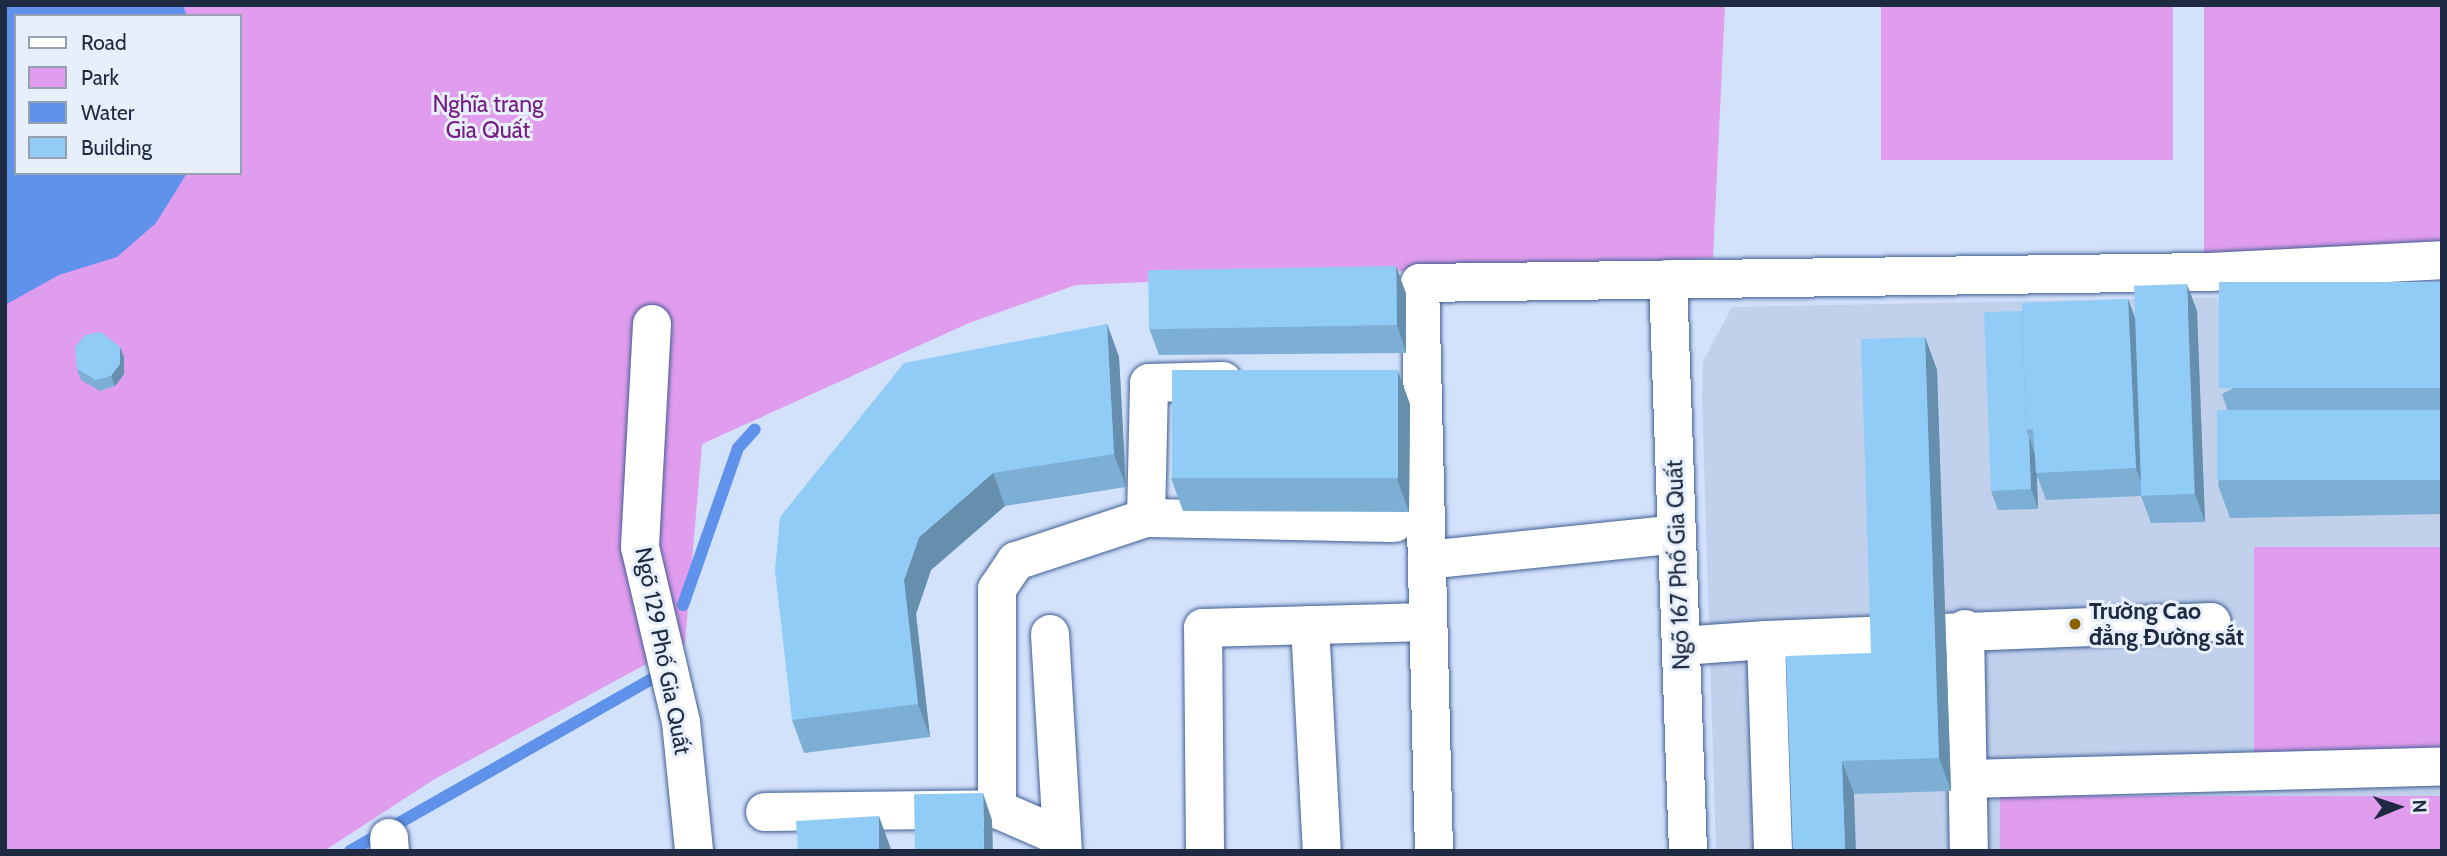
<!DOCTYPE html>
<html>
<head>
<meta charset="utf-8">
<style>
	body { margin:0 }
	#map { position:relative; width:2447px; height:856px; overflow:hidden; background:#d3e2fb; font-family:Cabin,sans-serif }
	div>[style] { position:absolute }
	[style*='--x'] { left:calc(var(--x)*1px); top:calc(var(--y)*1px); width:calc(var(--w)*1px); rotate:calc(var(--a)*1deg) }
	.built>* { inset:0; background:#c1d1ec }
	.green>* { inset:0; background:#e09ced; transform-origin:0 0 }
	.water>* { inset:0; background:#5f92eb }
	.stream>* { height:12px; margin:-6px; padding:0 6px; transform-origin:6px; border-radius:6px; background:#5f92eb }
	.roads { filter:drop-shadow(0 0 2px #405f94) drop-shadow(0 0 2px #405f94) }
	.minor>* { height:38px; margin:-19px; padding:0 19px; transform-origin:19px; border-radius:19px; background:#fff }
	.wall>* { inset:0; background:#7dafd4 }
	.shaded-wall>* { inset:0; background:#668fad }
	.building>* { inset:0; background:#91ccf7; transform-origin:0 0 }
	.dots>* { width:19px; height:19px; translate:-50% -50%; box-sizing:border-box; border:4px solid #e7effb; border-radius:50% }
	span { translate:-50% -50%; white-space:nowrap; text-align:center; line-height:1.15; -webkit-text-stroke:6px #e7effb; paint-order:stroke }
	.park-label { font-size:23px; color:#751c85 }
	.street-label { font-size:23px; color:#1d2a41 }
	.poi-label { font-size:23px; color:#1d2a41; font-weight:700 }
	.left { translate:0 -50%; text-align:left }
	.frame { position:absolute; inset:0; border:7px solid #1d2a41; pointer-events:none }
	.legend { position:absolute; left:14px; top:14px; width:228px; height:161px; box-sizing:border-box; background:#e7effb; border:2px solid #96a0b1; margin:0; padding:9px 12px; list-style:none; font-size:21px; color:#1d2a41 }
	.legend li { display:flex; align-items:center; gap:14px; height:35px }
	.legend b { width:35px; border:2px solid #96a0b1 }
	.north { position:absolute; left:2363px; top:772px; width:70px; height:70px; -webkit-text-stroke:5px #e7effb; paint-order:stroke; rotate:88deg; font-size:19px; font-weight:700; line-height:28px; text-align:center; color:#1d2a41 }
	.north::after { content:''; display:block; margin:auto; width:24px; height:32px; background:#1d2a41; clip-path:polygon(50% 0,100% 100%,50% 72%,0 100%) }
</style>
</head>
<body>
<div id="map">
	<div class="built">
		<i style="clip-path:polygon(2442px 293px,2442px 851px,1716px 851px,1702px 398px,1703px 361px,1732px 307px)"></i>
	</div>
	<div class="green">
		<i style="clip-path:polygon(evenodd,5px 5px,1725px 5px,1713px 258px,1076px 285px,969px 323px,702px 444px,685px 643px,433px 780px,324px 851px,5px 851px,5px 5px,16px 16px,240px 16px,240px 173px,16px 173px,16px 16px)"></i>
		<i style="left:1881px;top:5px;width:292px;height:155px"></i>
		<i style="left:2204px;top:5px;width:238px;height:267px"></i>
		<i style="left:2442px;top:547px;width:223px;height:188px;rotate:90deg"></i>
		<i style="left:2442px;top:796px;width:55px;height:442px;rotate:90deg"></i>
	</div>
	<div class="water">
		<i style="clip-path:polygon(5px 5px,183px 5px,187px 16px,16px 16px,16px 173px,187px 173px,156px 223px,117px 257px,59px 275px,5px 305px)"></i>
	</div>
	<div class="stream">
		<i style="--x:683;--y:605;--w:166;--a:-70.7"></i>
		<i style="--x:738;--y:448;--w:25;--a:-48"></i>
		<i style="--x:350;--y:851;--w:351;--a:-29.7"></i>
	</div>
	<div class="roads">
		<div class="minor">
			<i style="--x:1668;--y:279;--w:572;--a:88"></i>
			<i style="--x:652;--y:324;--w:223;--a:93.1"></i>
			<i style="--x:640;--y:547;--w:180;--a:76.8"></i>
			<i style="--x:681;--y:722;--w:130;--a:84.2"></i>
			<i style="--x:1146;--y:518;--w:248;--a:1.2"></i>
			<i style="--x:1427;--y:560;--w:251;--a:-5.9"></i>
			<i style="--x:1310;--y:625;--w:226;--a:87"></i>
			<i style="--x:1965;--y:629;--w:222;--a:89"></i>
			<i style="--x:1050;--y:634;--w:217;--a:86.6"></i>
			<i style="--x:1766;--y:640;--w:446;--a:-2.3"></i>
			<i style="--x:1681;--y:646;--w:85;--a:-4"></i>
			<i style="--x:1766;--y:640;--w:211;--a:88.1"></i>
			<i style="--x:1968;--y:779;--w:474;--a:-1.5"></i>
			<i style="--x:997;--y:809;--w:220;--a:-90"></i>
			<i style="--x:997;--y:589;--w:34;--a:-56"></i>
			<i style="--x:1016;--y:561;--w:137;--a:-18.3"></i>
			<i style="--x:1146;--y:518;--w:135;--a:-88.7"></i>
			<i style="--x:1149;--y:383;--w:74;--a:-1.5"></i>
			<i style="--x:765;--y:812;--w:232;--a:-0.7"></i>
			<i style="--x:997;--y:809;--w:70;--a:23.6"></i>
			<i style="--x:389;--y:838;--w:13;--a:86"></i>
			<i style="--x:1205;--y:851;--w:223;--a:-90.5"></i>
			<i style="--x:1203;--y:628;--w:225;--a:-1.5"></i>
			<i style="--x:1434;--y:851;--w:568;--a:-91.41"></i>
			<i style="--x:1420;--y:283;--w:789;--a:-0.8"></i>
			<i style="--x:2209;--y:272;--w:233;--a:-2.9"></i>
		</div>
	</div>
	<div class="wall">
		<i style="clip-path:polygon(2442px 282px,2442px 514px,2230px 518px,2218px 485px,2229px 415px,2222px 394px)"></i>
		<i style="clip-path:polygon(1406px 293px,1406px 353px,1159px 355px,1149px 328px)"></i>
		<i style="clip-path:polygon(2128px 299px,2135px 318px,2197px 311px,2205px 522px,2151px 523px,2141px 496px,2046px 500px,2037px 476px,2038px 509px,1998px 510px,1991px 491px,2022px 311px)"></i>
		<i style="clip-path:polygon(1107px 324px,1119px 357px,1126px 487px,1005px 506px,931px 570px,916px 614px,930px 737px,804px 753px,792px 720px)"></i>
		<i style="clip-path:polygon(1925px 337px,1937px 370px,1951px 791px,1854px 794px,1793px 851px,1871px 653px)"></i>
		<i style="clip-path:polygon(124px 357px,124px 374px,115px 386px,100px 391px,81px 380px,77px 369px)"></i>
		<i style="clip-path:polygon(1410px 404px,1409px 512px,1183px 511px,1171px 478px)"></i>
	</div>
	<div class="shaded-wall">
		<i style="clip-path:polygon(1396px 266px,1406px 293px,1406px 353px,1397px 325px)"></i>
		<i style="clip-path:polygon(2187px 284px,2197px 311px,2205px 522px,2195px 494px)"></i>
		<i style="clip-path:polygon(2128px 299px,2138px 326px,2146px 496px,2136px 468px)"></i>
		<i style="clip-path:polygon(1107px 324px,1119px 357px,1126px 487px,1114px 454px)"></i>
		<i style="clip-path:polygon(1925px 337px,1937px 370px,1951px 791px,1939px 758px)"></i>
		<i style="clip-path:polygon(120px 347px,124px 357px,124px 374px,115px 386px,111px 376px)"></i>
		<i style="clip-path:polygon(1398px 371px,1410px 404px,1409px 512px,1397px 479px)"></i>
		<i style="clip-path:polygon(2029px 437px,2036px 457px,2038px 509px,2031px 489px)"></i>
		<i style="clip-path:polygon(993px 473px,1005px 506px,931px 570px,916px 614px,930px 737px,918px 704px,904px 580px,919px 537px)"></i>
		<i style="clip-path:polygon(1842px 761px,1854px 794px,1856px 851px,1845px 851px)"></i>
		<i style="clip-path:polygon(983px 793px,992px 820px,993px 851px,984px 851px)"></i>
		<i style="clip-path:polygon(879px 816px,891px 849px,891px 851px,879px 851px)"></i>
	</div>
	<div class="building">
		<i style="left:1396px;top:266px;width:59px;height:248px;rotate:89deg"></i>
		<i style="left:2442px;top:282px;width:106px;height:223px;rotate:90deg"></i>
		<i style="left:2187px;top:284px;width:210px;height:53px;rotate:88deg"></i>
		<i style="clip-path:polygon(2128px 299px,2136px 468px,2036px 473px,2033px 429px,2026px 430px,2022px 303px)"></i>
		<i style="clip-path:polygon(2022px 311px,2026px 430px,2029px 437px,2031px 489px,1991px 491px,1984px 312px)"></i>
		<i style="clip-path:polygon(1107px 324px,1114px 454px,993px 473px,919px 537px,904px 580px,918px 704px,792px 720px,775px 570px,780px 517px,904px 363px)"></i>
		<i style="clip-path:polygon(101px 332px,120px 347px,120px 364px,111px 376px,96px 380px,77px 369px,75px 347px,85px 335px)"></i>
		<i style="clip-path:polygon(1925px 337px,1939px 758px,1842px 761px,1845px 851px,1793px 851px,1786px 656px,1871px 653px,1861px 339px)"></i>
		<i style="left:1172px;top:370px;width:226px;height:108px"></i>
		<i style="left:2442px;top:410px;width:70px;height:225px;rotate:90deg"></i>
		<i style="left:983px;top:793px;width:58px;height:69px;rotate:89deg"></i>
		<i style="clip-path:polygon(879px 816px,879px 851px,798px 851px,796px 821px)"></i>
	</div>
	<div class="dots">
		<i style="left:2075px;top:624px;background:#896200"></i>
	</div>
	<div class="park-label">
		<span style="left:488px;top:117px">Nghĩa trang<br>Gia Quất</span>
	</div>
	<div class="street-label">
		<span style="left:1678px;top:565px;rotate:-92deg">Ngõ 167 Phố Gia Quất</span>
		<span style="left:663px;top:651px;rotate:79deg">Ngõ 129 Phố Gia Quất</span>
	</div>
	<div class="poi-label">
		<span class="left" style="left:2089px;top:624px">Trường Cao<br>đẳng Đường sắt</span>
	</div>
	<div class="frame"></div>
	<ul class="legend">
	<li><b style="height:9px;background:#fff"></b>Road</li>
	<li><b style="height:19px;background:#e09ced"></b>Park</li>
	<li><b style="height:19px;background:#5f92eb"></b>Water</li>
	<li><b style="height:19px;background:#91ccf7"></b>Building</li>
	</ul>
	<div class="north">N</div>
</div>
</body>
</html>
